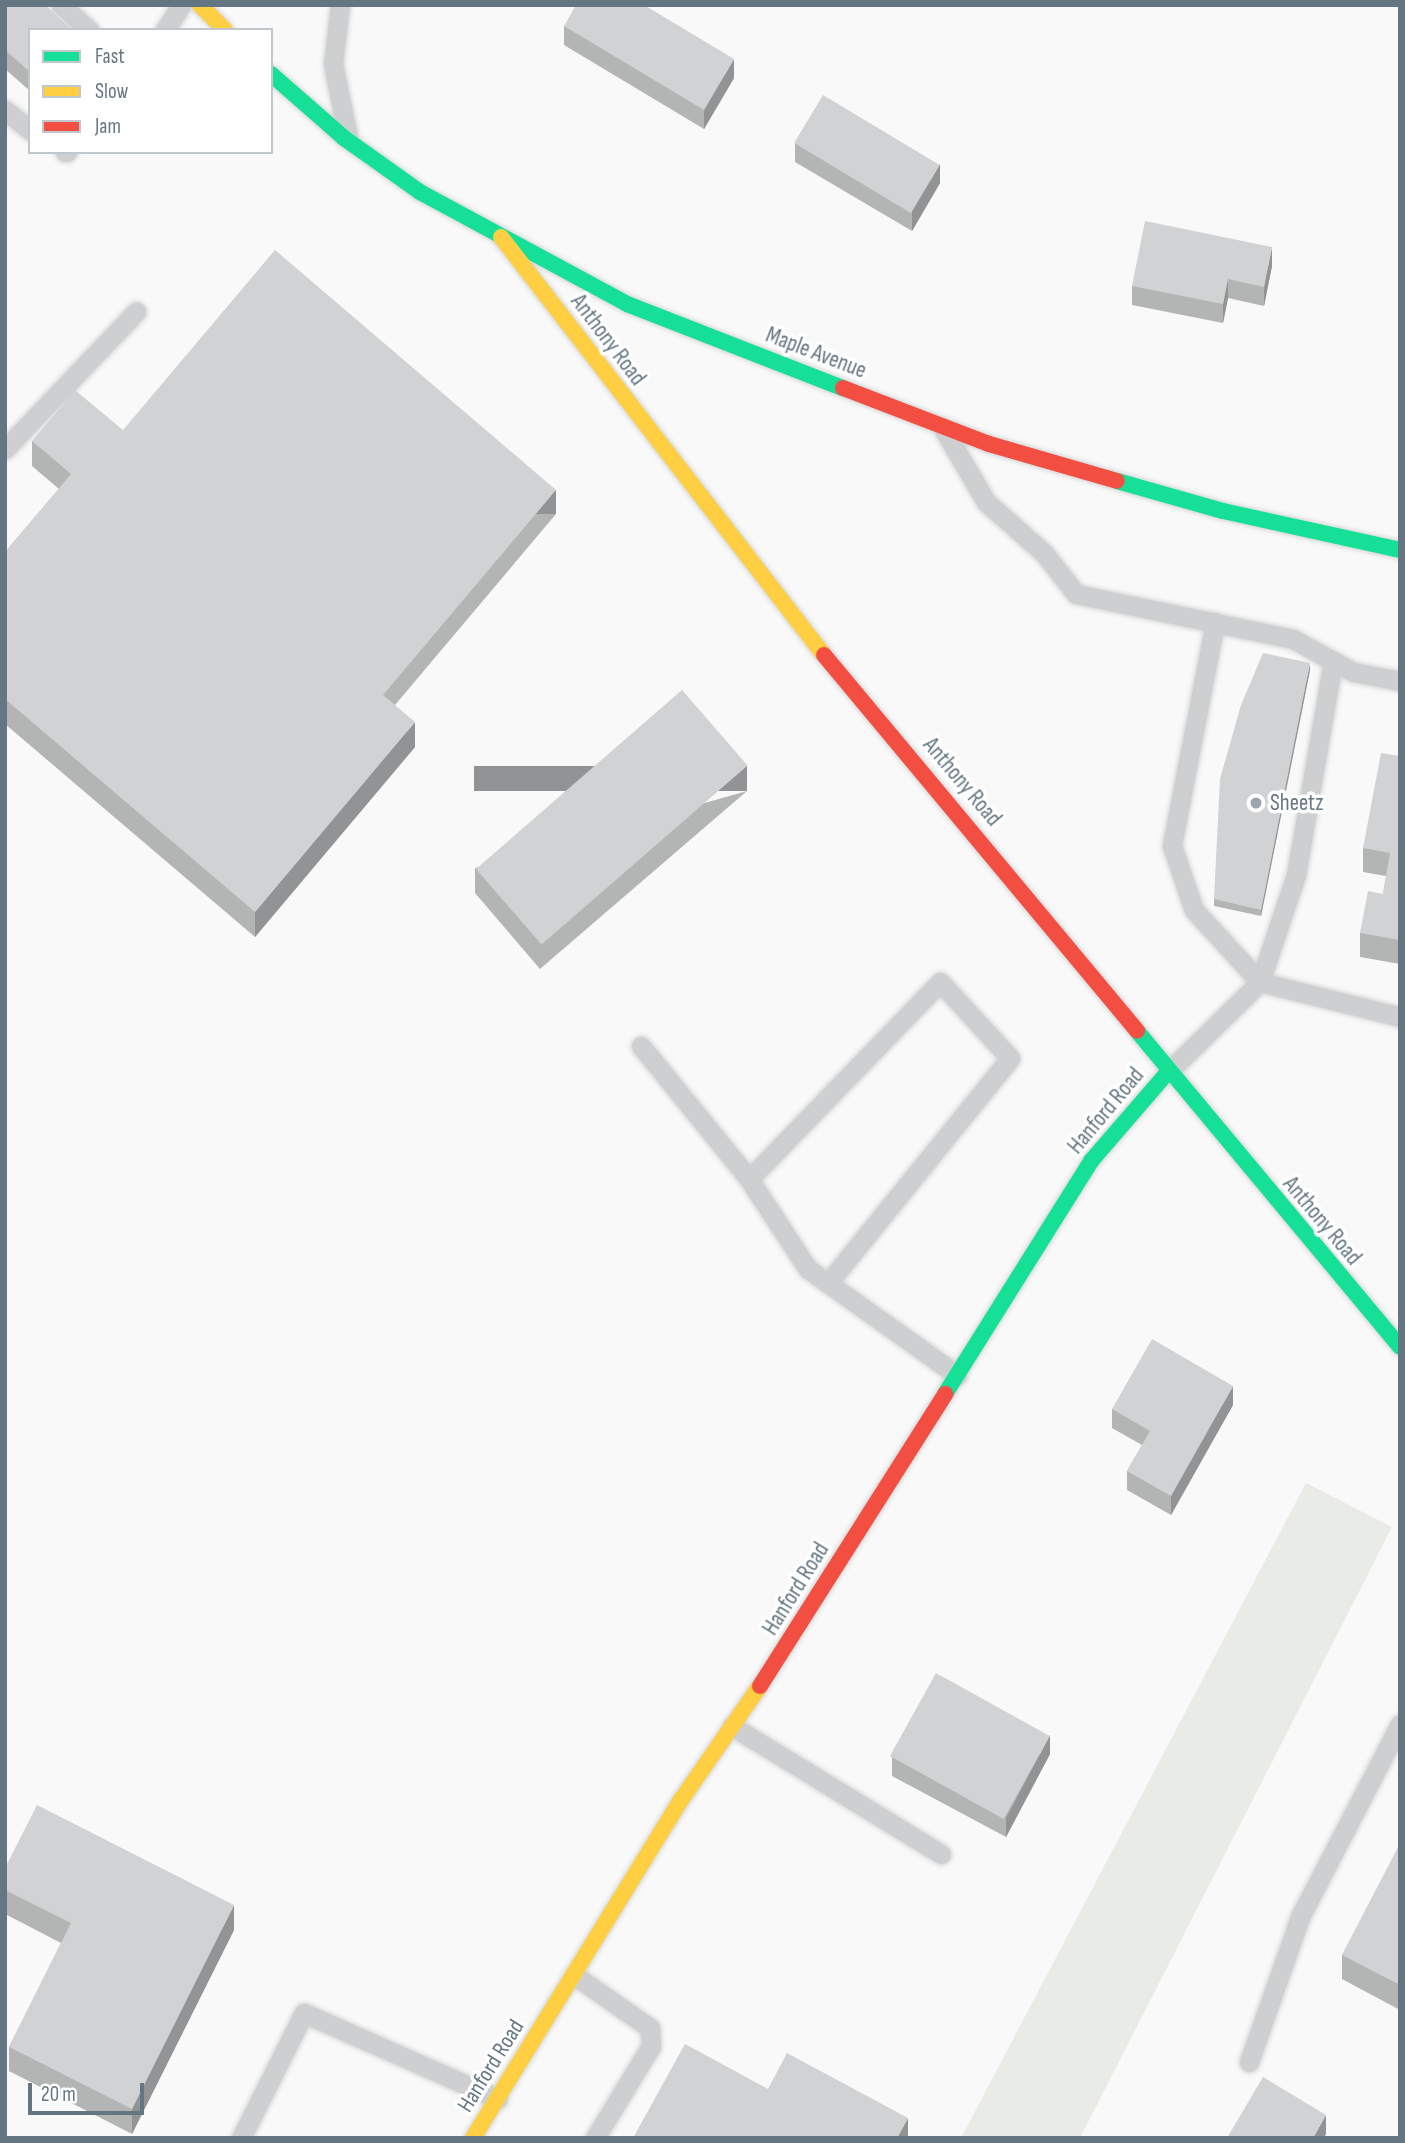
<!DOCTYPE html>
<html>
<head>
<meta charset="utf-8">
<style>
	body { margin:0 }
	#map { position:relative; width:1405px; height:2143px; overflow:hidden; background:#f9f9f9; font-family:"Sofia Sans Condensed",sans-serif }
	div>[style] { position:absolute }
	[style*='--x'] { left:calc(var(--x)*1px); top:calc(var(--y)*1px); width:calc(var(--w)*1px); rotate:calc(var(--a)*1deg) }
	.green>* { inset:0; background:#e8ebe6 }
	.roads { filter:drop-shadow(0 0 2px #d5d6d7) drop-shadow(0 0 2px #d5d6d7) }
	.lane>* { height:19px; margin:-9.5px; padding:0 9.5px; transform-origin:9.5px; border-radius:9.5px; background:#cecfd0 }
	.fast>* { height:16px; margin:-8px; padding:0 8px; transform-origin:8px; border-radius:8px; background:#16e098 }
	.slow>* { height:16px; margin:-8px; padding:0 8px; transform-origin:8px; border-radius:8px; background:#ffcf43 }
	.jam>* { height:16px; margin:-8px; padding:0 8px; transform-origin:8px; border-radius:8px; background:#f24e42 }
	.wall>* { inset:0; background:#b3b5b5 }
	.shaded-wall>* { inset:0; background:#929394; transform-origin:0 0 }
	.building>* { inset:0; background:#d0d2d3; transform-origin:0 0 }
	.dots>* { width:19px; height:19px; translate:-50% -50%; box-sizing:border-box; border:4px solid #fff; border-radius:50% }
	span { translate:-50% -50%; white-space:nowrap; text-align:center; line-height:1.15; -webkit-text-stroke:7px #fff; paint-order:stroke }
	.street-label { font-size:23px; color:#657683 }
	.poi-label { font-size:23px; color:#657683 }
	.left { translate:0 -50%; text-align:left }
	.frame { position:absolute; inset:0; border:7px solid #657683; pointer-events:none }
	.legend { position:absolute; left:28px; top:28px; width:245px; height:126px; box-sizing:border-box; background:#fff; border:2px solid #c1c8cd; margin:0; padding:9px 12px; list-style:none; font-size:21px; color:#657683 }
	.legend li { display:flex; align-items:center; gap:14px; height:35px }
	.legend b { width:35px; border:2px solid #c1c8cd }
	.scale { position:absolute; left:28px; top:2083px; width:116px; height:32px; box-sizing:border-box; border:4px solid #657683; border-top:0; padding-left:9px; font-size:21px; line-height:24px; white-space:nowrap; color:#657683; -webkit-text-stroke:5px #fff; paint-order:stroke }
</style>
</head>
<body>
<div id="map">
	<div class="green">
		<i style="clip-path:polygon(1306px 1483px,1392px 1527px,1080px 2138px,961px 2138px)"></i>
	</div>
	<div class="roads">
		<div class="lane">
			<i style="--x:61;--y:5;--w:38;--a:42"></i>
			<i style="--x:340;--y:5;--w:59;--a:96.8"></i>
			<i style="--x:333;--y:64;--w:75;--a:78.4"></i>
			<i style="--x:165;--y:30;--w:30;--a:-57"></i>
			<i style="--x:5;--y:110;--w:32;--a:39"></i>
			<i style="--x:65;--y:152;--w:2;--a:0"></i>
			<i style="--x:944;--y:430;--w:83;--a:59.7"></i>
			<i style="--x:986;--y:502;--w:77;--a:41.3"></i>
			<i style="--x:1044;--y:553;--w:52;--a:52"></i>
			<i style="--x:1076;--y:594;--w:222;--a:11.7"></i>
			<i style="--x:1293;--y:639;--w:68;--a:28.8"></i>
			<i style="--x:1353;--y:672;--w:48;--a:10.8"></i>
			<i style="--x:5;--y:449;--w:190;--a:-46.3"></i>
			<i style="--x:1215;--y:622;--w:228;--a:100.9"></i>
			<i style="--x:1172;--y:846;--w:68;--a:71"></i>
			<i style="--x:1194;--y:910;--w:98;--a:47.5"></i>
			<i style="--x:1260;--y:982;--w:113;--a:-71.4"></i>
			<i style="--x:1296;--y:875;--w:217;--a:-80.2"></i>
			<i style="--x:641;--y:1046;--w:171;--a:50.9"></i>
			<i style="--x:1168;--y:1072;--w:129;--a:-44.4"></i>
			<i style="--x:1260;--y:982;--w:144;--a:14"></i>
			<i style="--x:828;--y:1283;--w:289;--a:-51"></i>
			<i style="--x:1010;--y:1058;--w:103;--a:-132.6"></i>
			<i style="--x:940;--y:982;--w:274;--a:134.1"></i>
			<i style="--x:749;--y:1179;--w:108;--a:56.8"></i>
			<i style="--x:808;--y:1269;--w:183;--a:35.4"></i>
			<i style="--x:732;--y:1726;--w:245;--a:31.5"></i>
			<i style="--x:574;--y:1975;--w:93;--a:34.9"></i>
			<i style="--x:650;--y:2028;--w:18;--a:87"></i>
			<i style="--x:651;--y:2046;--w:108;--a:121.3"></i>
			<i style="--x:1249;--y:2062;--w:154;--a:-70.6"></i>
			<i style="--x:1300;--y:1917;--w:217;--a:-62.6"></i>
			<i style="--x:241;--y:2138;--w:140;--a:-63.3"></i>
			<i style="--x:304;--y:2013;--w:212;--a:23.9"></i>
		</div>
		<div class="fast">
			<i style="--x:271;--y:74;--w:97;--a:41.2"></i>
			<i style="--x:344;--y:138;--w:93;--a:35.4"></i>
			<i style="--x:420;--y:192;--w:235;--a:28.4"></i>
			<i style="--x:627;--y:304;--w:232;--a:21.3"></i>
			<i style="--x:1117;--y:481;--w:110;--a:15.8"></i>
			<i style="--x:1223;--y:511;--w:181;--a:12.4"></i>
			<i style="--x:1137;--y:1031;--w:411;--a:50.2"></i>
			<i style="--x:945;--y:1394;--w:276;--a:-57.9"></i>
			<i style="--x:1092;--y:1160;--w:116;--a:-49.2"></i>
		</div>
		<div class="slow">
			<i style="--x:200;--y:5;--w:35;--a:45"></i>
			<i style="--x:501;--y:237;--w:528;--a:52.31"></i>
			<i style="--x:473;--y:2138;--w:397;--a:-58.4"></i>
			<i style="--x:681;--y:1800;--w:139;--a:-55.3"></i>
		</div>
		<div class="jam">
			<i style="--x:843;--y:388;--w:156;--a:21"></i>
			<i style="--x:989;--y:444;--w:133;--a:16.1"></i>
			<i style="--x:824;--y:655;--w:489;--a:50.2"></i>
			<i style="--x:760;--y:1686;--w:346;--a:-57.6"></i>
		</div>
	</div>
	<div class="wall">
		<i style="clip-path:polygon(5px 5px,30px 30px,30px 91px,5px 69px)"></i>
		<i style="clip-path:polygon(564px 26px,734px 78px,704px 129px,564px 45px)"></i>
		<i style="clip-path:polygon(795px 143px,940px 183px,912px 231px,795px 162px)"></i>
		<i style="clip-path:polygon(1272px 266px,1264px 306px,1228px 298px,1223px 323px,1132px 305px,1132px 286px)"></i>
		<i style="clip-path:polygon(123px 430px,556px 514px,395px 705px,415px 747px,255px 937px,5px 724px,5px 552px,59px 489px,32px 466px,32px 441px)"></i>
		<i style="clip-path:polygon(1310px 670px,1261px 916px,1214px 906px,1214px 899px)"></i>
		<i style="clip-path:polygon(1400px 756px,1400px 964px,1360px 957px,1360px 933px,1383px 894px,1386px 876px,1363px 872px,1363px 848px)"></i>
		<i style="clip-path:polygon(747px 791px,540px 969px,475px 893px,475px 868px)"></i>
		<i style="clip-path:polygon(1233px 1405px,1171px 1515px,1127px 1490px,1127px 1471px,1142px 1445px,1112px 1428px,1112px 1409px)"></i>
		<i style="clip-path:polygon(1050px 1754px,1006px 1837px,892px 1776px,892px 1757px)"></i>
		<i style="clip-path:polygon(1400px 1848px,1400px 2010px,1342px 1979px,1342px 1955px)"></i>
		<i style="clip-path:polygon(5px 1868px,234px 1930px,132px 2134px,9px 2071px,9px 2047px,61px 1943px,5px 1914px)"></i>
	</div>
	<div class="shaded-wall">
		<i style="clip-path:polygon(734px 59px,734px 78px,704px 129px,704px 110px)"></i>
		<i style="clip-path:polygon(940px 164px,940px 183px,912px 231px,912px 212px)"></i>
		<i style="clip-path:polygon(1272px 247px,1272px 266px,1264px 306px,1264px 287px)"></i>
		<i style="clip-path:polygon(1228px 279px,1228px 298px,1223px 323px,1223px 304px)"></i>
		<i style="left:556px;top:490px;width:24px;height:268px;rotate:90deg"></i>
		<i style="clip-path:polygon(1310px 663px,1310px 670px,1261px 916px,1261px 910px)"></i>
		<i style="clip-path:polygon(415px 722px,415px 747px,255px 937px,255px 912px)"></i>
		<i style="left:747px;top:766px;width:25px;height:273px;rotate:90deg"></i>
		<i style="clip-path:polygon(1233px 1386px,1233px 1405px,1171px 1515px,1171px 1496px)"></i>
		<i style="clip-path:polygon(1050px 1735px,1050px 1754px,1006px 1837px,1006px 1818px)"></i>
		<i style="clip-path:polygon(234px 1905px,234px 1930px,132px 2134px,132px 2109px)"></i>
		<i style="clip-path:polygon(1326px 2115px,1326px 2134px,1324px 2138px,1313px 2138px)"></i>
		<i style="clip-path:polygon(908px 2118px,908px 2138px,897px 2138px)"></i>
	</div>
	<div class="building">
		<i style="clip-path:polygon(5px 5px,45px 5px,73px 30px,30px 30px,30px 72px,5px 50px)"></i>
		<i style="clip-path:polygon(576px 5px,644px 5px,734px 59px,704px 110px,564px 26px)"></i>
		<i style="left:823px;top:95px;width:136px;height:56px;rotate:31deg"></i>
		<i style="clip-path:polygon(1145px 221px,1272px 247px,1264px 287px,1228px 279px,1223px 304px,1132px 286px)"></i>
		<i style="clip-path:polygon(275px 250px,556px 490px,383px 695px,415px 722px,255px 912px,5px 699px,5px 552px,71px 474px,32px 441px,75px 390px,123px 430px)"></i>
		<i style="clip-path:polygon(1263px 653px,1310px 663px,1261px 910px,1214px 899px,1220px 779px,1241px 705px)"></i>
		<i style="left:682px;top:690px;width:100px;height:273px;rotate:49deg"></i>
		<i style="clip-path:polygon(1381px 753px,1400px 756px,1400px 940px,1360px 933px,1368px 891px,1383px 894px,1390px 853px,1363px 848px)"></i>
		<i style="clip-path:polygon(1152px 1339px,1233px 1386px,1171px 1496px,1127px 1471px,1150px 1431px,1112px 1409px)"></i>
		<i style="left:936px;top:1673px;width:130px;height:95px;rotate:29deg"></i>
		<i style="clip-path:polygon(37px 1805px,234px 1905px,132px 2109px,9px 2047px,71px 1923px,5px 1890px,5px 1868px)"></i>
		<i style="clip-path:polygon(1398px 1847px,1400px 1848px,1400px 1985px,1342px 1955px)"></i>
		<i style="clip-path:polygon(685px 2044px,768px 2089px,787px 2053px,908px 2118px,897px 2138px,633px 2138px)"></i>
		<i style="clip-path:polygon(1263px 2077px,1326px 2115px,1313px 2138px,1227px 2138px)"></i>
	</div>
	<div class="dots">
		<i style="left:1256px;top:803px;background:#99a4ac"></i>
	</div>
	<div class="street-label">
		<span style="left:608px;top:340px;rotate:53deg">Anthony Road</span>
		<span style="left:816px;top:353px;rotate:21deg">Maple Avenue</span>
		<span style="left:962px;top:782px;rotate:50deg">Anthony Road</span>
		<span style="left:1106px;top:1111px;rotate:-50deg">Hanford Road</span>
		<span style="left:1322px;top:1221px;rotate:50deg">Anthony Road</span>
		<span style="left:796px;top:1589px;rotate:-58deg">Hanford Road</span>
		<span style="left:491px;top:2066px;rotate:-58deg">Hanford Road</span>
	</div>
	<div class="poi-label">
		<span class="left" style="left:1270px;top:803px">Sheetz</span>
	</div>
	<div class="frame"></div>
	<ul class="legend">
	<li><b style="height:9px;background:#16e098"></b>Fast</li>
	<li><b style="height:9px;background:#ffcf43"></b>Slow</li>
	<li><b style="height:9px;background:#f24e42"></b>Jam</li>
	</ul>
	<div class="scale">20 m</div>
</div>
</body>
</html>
